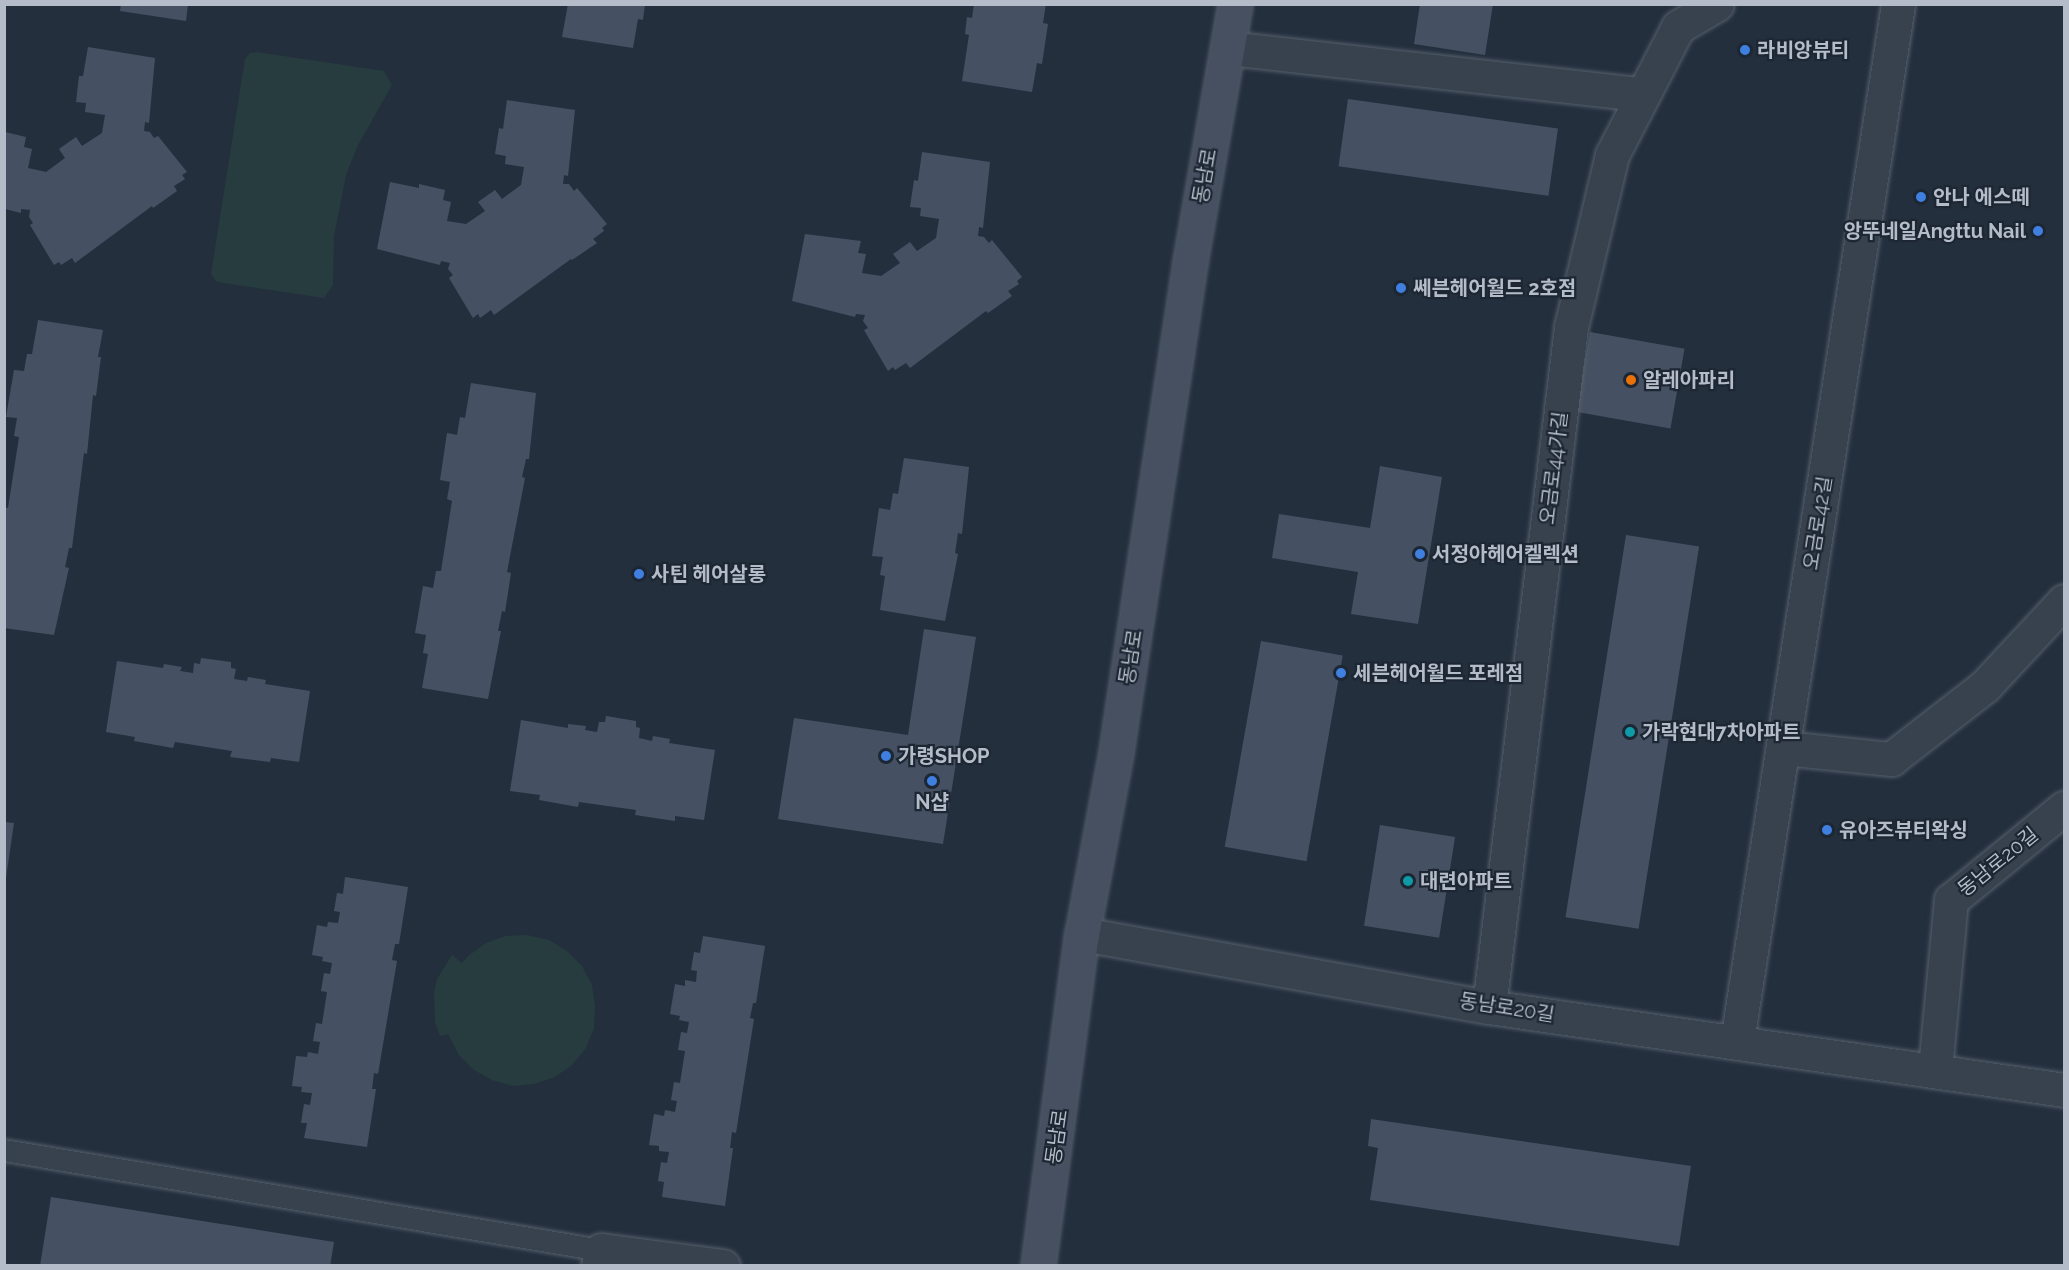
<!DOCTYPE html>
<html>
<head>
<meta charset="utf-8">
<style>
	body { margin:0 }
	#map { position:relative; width:2069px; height:1270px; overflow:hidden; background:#242f3e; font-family:Raleway,"Noto Sans KR",sans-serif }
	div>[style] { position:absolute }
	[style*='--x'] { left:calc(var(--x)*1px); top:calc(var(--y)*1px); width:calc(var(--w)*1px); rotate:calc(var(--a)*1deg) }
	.green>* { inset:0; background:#263c3f }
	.building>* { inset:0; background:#455162; transform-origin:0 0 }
	.roads { filter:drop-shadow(0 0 2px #565f6c) drop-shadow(0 0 2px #565f6c) }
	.lane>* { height:21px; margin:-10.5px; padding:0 10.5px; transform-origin:10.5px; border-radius:10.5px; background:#38414e }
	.street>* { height:33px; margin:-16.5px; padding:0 16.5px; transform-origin:16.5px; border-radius:16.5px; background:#38414e }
	.secondary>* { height:33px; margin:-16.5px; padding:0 16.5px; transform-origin:16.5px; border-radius:16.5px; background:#465061 }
	.dots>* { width:16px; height:16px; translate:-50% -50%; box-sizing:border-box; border:3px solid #1d2633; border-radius:50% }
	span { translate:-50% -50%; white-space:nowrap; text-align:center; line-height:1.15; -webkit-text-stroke:4.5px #1d2633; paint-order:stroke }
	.poi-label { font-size:20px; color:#b4bcc9; font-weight:700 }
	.left { translate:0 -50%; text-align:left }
	.right { translate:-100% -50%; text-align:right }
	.street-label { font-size:20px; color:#b4bcc9 }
	.frame { position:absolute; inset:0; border:6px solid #b4bcc9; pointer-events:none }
</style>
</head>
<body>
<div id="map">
	<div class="green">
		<i style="clip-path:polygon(257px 52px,384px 71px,392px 85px,358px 145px,346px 175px,334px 236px,333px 285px,324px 298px,217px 282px,211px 274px,245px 59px,250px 53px)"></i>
		<i style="clip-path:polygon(527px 935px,549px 940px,567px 951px,582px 966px,592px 985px,595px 1006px,594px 1028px,586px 1048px,572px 1065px,555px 1077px,534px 1084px,513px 1086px,492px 1080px,474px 1070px,459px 1055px,448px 1034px,440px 1036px,435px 1022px,434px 992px,437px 979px,452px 955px,462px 963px,468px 956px,486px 943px,506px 936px)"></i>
	</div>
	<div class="building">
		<i style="clip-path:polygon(121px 4px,188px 4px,186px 21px,120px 11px)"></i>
		<i style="clip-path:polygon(568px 4px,645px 4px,643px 20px,638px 19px,633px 48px,562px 37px)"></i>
		<i style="clip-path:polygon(974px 4px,1046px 4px,1043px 23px,1048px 24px,1042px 64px,1037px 63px,1032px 92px,962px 81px,969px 35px,965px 34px,967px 17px,972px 18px)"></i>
		<i style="clip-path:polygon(1420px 4px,1493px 4px,1485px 55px,1414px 44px)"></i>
		<i style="clip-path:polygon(88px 47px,155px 58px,149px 123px,145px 122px,144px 131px,150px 132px,154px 138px,158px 136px,187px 172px,182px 175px,185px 179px,174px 186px,177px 191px,153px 208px,152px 206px,75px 263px,72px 258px,61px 265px,59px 262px,54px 265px,30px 225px,33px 223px,29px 217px,30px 210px,21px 209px,21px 213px,5px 209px,5px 132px,26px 137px,24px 147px,32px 149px,28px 168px,46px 172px,65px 158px,59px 149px,76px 137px,82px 146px,102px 133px,105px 115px,85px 112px,86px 103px,76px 102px,79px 76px,83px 76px)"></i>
		<i style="left:1348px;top:99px;width:212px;height:68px;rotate:8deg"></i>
		<i style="clip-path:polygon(507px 100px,575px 110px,568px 176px,564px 175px,563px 184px,569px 184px,574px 191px,577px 188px,607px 224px,602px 228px,604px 231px,593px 239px,597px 243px,572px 260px,571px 259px,494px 315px,491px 310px,480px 318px,478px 314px,473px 318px,449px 278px,453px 275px,448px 269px,450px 263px,441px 261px,440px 265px,377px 249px,390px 182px,419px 188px,419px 184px,445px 190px,443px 200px,451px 202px,447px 221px,466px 224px,485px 211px,478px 202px,495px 190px,502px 199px,521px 185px,524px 167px,505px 164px,506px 156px,495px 154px,499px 128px,503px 129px)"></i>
		<i style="clip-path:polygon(922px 152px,990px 162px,983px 228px,979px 227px,978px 236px,984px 237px,989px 243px,992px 240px,1022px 277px,1017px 281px,1019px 284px,1008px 291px,1012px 296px,988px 313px,986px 311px,910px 368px,906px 363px,895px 370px,893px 367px,888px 371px,864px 330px,868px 328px,863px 321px,865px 315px,856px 314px,855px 317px,792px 301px,805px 234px,861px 241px,858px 253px,866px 254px,862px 273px,881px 276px,900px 263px,893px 254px,910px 242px,917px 251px,936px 238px,939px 219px,920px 216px,921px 208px,910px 207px,914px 180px,918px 181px)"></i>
		<i style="clip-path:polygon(38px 320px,103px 330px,98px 357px,101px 357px,96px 396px,93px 395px,87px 454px,84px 453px,72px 548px,69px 548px,65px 567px,69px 568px,54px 635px,4px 628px,4px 507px,8px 508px,19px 437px,14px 436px,17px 418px,6px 417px,14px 370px,24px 371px,27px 354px,32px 354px)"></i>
		<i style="left:1590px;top:332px;width:96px;height:81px;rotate:10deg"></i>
		<i style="clip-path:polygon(471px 383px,536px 393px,529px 459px,526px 459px,522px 477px,525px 478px,507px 572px,511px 573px,505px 612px,502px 611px,498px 631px,501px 631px,488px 699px,422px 688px,428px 654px,423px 653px,426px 635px,415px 633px,423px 586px,433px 588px,436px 571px,441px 571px,452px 501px,447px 499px,450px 482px,440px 480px,447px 433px,457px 435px,460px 417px,465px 418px)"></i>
		<i style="clip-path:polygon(904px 458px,969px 467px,962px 534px,958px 533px,955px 553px,958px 554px,945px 621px,880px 610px,885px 576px,880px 575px,883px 557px,872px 556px,879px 508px,890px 510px,893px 493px,898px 494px)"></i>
		<i style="clip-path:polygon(1380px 466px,1442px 477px,1418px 624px,1351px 614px,1358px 572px,1272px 558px,1279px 514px,1370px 528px)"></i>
		<i style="left:1626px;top:535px;width:74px;height:387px;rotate:9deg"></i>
		<i style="clip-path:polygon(924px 629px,976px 637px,943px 844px,778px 819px,794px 718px,908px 735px)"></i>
		<i style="left:1261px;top:641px;width:83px;height:209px;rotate:10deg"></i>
		<i style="clip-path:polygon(201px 658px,231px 662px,231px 668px,236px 669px,234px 679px,247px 681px,248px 677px,266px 680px,265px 684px,310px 691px,299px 762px,271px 758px,270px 762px,230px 757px,232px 751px,175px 742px,173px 748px,134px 741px,135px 737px,106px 732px,117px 661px,163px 668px,164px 664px,182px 667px,180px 671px,193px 673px,194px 663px,200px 664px)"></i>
		<i style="clip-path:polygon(606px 716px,636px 721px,636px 727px,640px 728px,639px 738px,652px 741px,653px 736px,670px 739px,669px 743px,715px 750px,704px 820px,675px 816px,675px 821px,635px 815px,636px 810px,579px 802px,578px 807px,539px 800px,540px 795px,510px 791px,521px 720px,568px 728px,568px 724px,586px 726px,585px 730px,597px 732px,599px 722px,605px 722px)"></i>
		<i style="clip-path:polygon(4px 822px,14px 823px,6px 878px,4px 877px)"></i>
		<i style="left:1380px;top:825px;width:76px;height:102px;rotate:9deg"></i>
		<i style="clip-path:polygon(345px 877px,408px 887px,399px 944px,395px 944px,392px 960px,397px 961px,378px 1074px,374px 1073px,372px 1089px,376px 1089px,367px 1147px,304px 1138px,307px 1123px,301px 1123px,304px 1104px,310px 1105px,312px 1093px,301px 1092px,302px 1087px,292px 1086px,296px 1056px,307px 1057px,308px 1052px,318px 1054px,320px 1042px,313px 1041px,316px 1023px,322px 1024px,327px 992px,321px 991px,324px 973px,330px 974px,332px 963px,322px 961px,323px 957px,312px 955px,317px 925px,327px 927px,328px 922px,338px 923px,340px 912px,334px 911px,337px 893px,343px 894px)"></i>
		<i style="clip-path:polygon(703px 936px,765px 946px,756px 1003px,753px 1003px,750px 1018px,754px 1019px,736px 1133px,732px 1132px,730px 1148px,733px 1148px,725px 1206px,662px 1197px,664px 1182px,658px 1181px,661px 1162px,667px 1163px,669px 1152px,659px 1151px,659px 1146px,649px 1145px,654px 1114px,664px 1116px,665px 1110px,675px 1112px,677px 1101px,671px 1100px,674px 1082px,680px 1083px,685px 1051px,678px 1050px,681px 1032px,687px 1033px,689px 1022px,679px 1020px,680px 1016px,670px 1014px,675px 984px,685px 986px,685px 980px,696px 982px,697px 971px,691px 970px,694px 952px,700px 953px)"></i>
		<i style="clip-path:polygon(1371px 1119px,1691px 1166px,1679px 1246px,1370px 1200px,1378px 1148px,1368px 1146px)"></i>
		<i style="clip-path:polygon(51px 1197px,334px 1242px,330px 1266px,40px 1266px)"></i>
	</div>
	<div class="roads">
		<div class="lane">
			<i style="--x:4;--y:1150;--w:605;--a:9.51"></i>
		</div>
		<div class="street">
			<i style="--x:1228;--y:48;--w:416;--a:6.4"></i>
			<i style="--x:1784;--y:748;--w:108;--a:5.9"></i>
			<i style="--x:1891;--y:759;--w:119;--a:-37.8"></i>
			<i style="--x:1985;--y:686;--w:116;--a:-47.1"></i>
			<i style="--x:1082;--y:934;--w:413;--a:10.2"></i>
			<i style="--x:1489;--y:1007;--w:581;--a:8.21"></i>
			<i style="--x:1489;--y:1007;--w:685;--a:-83.12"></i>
			<i style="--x:1571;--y:327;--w:177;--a:-76.6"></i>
			<i style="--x:1612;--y:155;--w:144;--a:-62.7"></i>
			<i style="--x:1678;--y:27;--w:45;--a:-30.5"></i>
			<i style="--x:1737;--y:1041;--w:1049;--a:-81.17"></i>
			<i style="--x:1935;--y:1069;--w:170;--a:-84.6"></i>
			<i style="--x:1951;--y:900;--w:146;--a:-39.2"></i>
			<i style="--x:598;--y:1266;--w:16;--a:-79"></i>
			<i style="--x:601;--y:1250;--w:123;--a:7.5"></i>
		</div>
		<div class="secondary">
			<i style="--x:1038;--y:1266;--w:335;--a:-82.5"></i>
			<i style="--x:1082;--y:934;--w:185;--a:-79.4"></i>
			<i style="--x:1116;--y:752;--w:496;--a:-81.4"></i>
			<i style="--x:1190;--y:262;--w:262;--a:-80.1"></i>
		</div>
	</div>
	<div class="dots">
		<i style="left:1745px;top:50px;background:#3f7fe0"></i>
		<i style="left:1921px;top:197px;background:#3f7fe0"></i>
		<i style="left:2038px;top:231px;background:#3f7fe0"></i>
		<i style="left:1401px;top:288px;background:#3f7fe0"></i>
		<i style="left:1631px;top:380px;background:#e8710a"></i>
		<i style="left:1420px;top:554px;background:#3f7fe0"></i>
		<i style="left:639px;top:574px;background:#3f7fe0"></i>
		<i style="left:1341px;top:673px;background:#3f7fe0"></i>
		<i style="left:1630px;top:732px;background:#0f9aa8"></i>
		<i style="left:886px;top:756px;background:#3f7fe0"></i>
		<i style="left:932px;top:781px;background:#3f7fe0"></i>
		<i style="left:1827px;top:830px;background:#3f7fe0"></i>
		<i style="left:1408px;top:881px;background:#0f9aa8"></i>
	</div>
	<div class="poi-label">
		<span class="left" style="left:1757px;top:50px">라비앙뷰티</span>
		<span class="left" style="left:1933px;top:197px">안나 에스떼</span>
		<span class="right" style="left:2026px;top:231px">앙뚜네일Angttu Nail</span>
		<span class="left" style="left:1413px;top:288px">쎄븐헤어월드 2호점</span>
		<span class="left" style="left:1643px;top:380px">알레아파리</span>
		<span class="left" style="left:1432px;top:554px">서정아헤어켈렉션</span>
		<span class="left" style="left:651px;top:574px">사틴 헤어살롱</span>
		<span class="left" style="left:1353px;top:673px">세븐헤어월드 포레점</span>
		<span class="left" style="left:1642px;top:732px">가락현대7차아파트</span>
		<span class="left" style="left:898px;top:756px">가령SHOP</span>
		<span style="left:932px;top:802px">N샵</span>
		<span class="left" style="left:1839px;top:830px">유아즈뷰티왁싱</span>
		<span class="left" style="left:1420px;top:881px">대련아파트</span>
	</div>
	<div class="street-label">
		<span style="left:1205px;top:176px;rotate:-80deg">동남로</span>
		<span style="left:1554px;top:468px;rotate:-83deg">오금로44가길</span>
		<span style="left:1818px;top:523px;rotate:-81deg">오금로42길</span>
		<span style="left:1131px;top:657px;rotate:-81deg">동남로</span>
		<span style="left:1998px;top:862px;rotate:-39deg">동남로20길</span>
		<span style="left:1507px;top:1008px;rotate:9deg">동남로20길</span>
		<span style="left:1057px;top:1137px;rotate:-82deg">동남로</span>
	</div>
	<div class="frame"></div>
</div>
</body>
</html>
